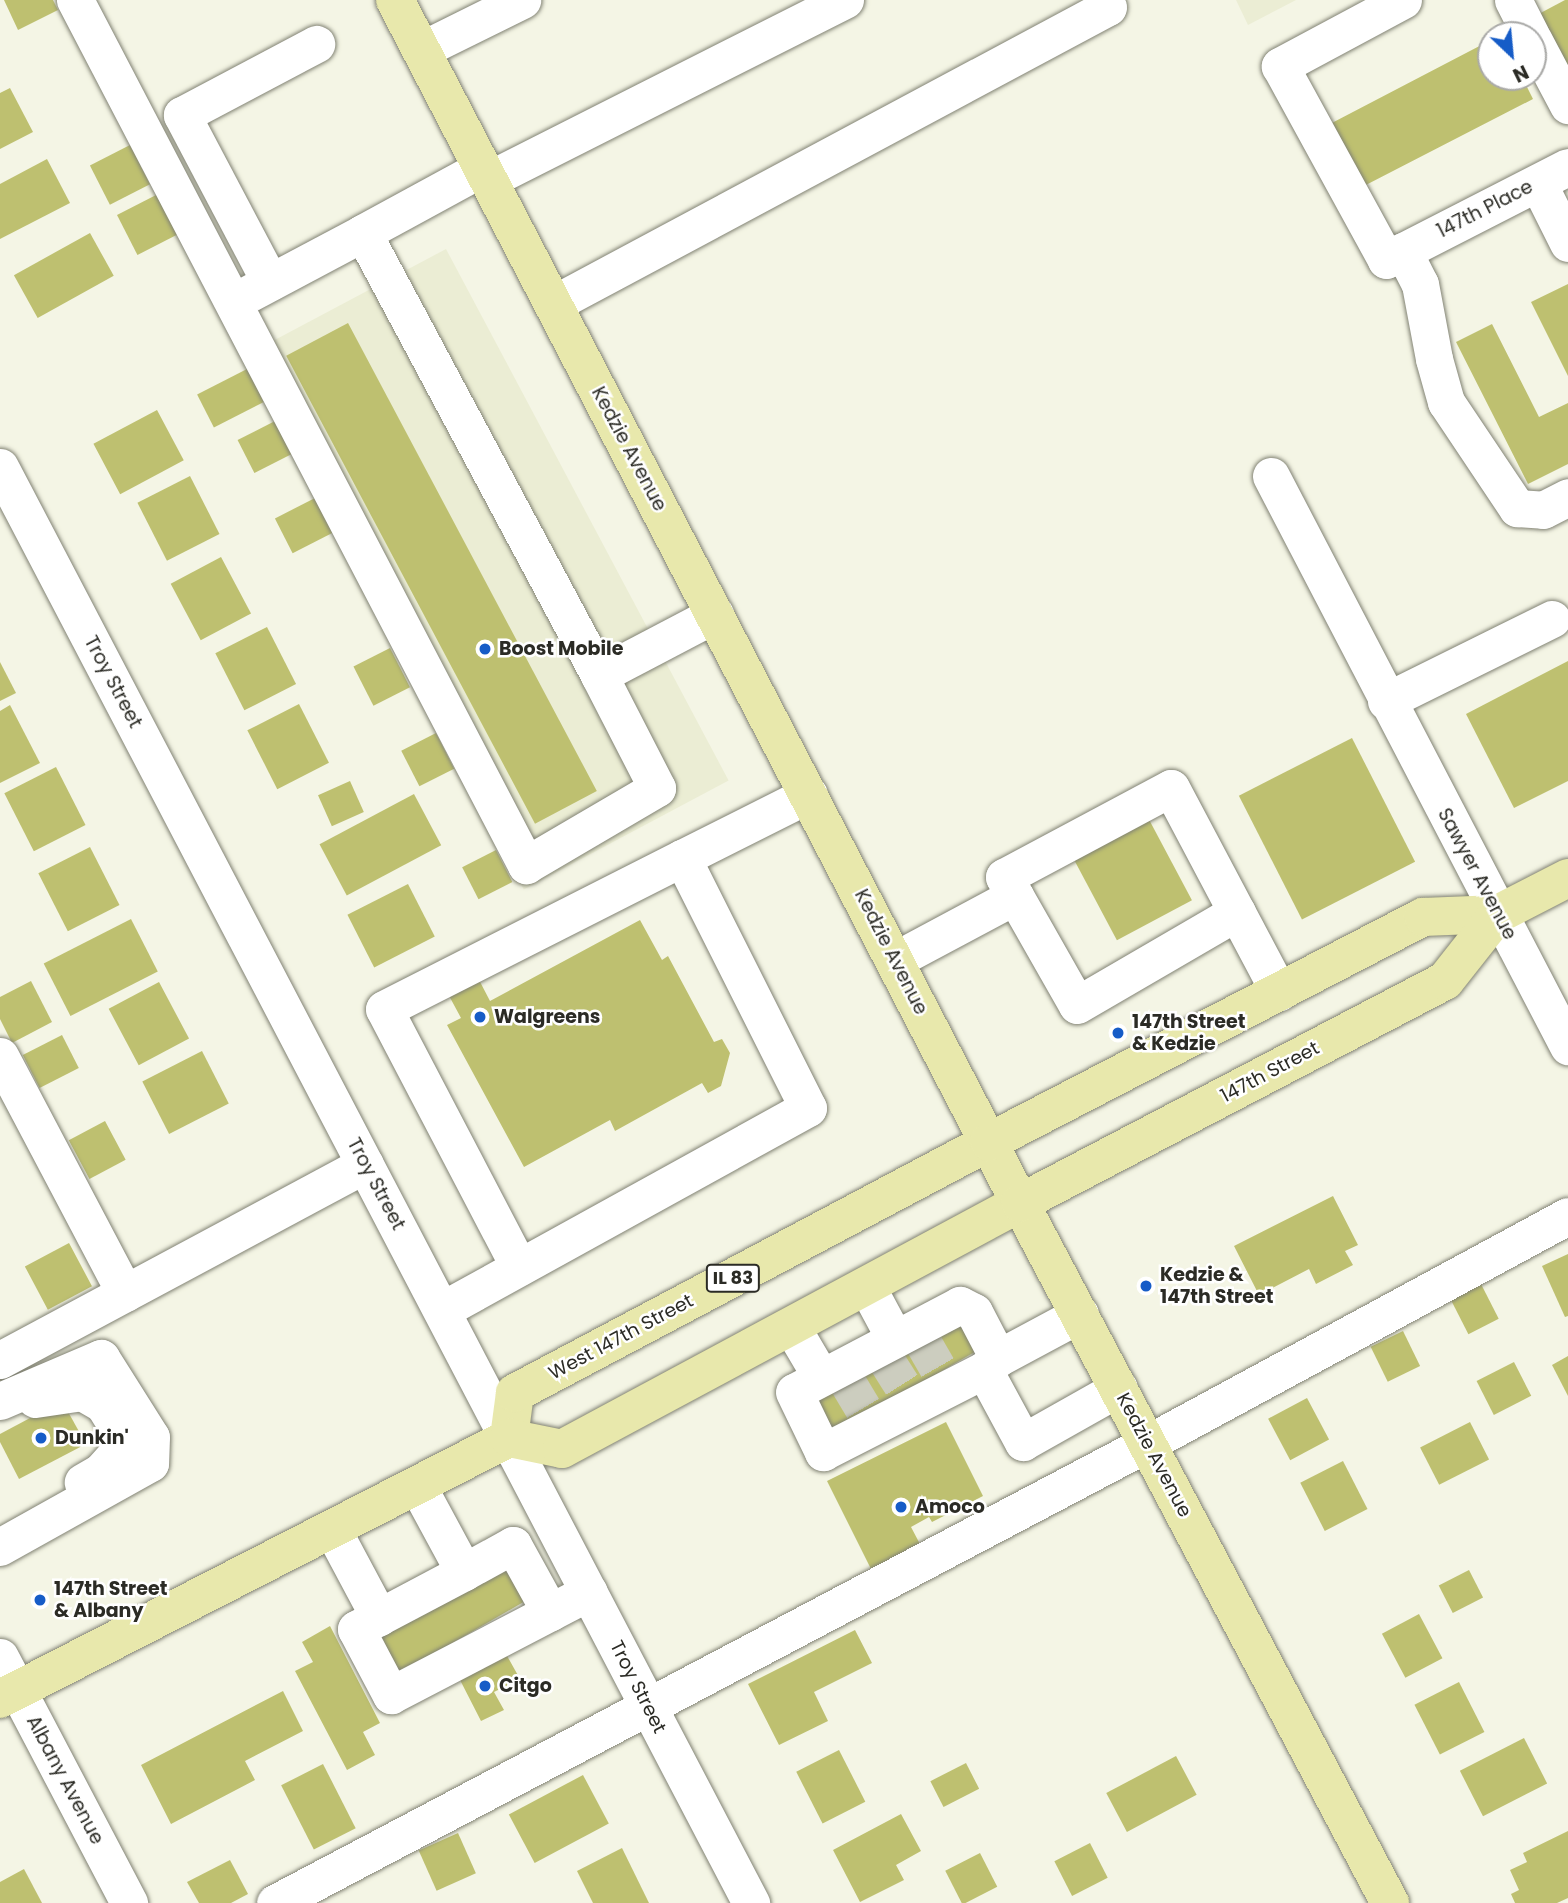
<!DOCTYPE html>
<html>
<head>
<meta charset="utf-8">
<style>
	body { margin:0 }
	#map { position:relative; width:1568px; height:1903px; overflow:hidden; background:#f4f5e5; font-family:Poppins,sans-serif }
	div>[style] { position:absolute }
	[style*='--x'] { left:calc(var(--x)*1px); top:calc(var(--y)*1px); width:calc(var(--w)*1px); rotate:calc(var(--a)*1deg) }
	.built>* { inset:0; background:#ebedd4; transform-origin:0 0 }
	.building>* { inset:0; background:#bec070; transform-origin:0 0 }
	.minor-tunnel>* { height:37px; margin-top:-18.5px; transform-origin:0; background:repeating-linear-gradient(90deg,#cccdbf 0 37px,transparent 0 55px) }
	.roads { filter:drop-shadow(0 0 2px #818273) drop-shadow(0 0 2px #818273) }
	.minor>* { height:37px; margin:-18.5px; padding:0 18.5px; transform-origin:18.5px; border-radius:18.5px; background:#fff }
	.major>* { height:38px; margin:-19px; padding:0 19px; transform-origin:19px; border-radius:19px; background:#e8e8ac }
	.dots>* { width:19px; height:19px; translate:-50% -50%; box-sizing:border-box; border:4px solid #fff; border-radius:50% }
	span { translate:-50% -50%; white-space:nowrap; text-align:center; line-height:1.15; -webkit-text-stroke:5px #fff; paint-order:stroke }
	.shield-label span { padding:2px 5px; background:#fff; border:2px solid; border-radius:5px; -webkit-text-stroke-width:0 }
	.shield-label { font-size:18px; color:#2b2b25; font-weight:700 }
	.street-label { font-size:19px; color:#2b2b25 }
	.poi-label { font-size:19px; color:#2b2b25; font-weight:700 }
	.left { translate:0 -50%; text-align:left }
	.north { position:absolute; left:1477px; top:21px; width:70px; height:70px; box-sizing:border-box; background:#fff; border:2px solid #aaaaa8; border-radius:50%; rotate:154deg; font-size:19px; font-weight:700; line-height:28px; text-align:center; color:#2b2b25 }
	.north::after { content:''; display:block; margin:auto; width:24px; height:32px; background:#165cc7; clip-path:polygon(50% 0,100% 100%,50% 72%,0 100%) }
</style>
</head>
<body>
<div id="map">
	<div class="built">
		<i style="clip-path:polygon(1236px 0,1296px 0,1248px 25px)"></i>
		<i style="left:446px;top:249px;width:602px;height:232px;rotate:62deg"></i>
	</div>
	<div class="building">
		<i style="clip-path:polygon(4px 0,53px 0,58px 10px,18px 30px)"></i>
		<i style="clip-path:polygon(1565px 0,1568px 0,1568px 76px,1533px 17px)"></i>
		<i style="clip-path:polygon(1491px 40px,1491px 77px,1522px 77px,1533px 99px,1360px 188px,1328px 125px)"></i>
		<i style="clip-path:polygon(10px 88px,33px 132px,0 149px,0 93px)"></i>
		<i style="left:130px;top:145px;width:44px;height:45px;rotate:63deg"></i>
		<i style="clip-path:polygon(47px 159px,70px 203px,0 239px,0 184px)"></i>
		<i style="left:158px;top:194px;width:45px;height:46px;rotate:63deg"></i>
		<i style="left:90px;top:233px;width:49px;height:87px;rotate:61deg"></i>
		<i style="clip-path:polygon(1568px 284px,1568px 376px,1531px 302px)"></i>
		<i style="left:348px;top:323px;width:530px;height:70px;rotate:62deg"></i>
		<i style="clip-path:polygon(1492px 324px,1539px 417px,1568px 403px,1568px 464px,1528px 484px,1456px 342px)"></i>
		<i style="left:247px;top:369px;width:37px;height:56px;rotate:63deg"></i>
		<i style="left:157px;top:410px;width:57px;height:72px;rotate:62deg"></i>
		<i style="left:275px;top:421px;width:37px;height:42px;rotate:63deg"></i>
		<i style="left:190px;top:476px;width:65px;height:59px;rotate:63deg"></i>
		<i style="left:315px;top:498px;width:39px;height:45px;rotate:63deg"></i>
		<i style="left:221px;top:557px;width:64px;height:57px;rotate:62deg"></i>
		<i style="left:267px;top:627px;width:64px;height:58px;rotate:63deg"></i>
		<i style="left:390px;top:648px;width:44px;height:41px;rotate:63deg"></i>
		<i style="clip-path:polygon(1568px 661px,1568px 781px,1514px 808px,1466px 714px)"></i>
		<i style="clip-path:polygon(0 662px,16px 693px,0 701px)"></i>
		<i style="left:299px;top:704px;width:66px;height:58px;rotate:63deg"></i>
		<i style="clip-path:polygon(10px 705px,40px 763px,0 783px,0 711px)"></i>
		<i style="left:436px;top:733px;width:40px;height:39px;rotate:63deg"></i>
		<i style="left:1352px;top:738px;width:139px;height:127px;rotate:63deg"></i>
		<i style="left:56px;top:767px;width:65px;height:58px;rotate:63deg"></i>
		<i style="left:350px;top:781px;width:34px;height:35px;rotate:66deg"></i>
		<i style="left:414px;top:794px;width:58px;height:107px;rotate:62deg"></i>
		<i style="left:1145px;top:812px;width:100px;height:85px;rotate:62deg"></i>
		<i style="left:90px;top:847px;width:65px;height:58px;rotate:63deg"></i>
		<i style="left:496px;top:850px;width:36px;height:38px;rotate:63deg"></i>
		<i style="left:408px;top:884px;width:59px;height:68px;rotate:63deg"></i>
		<i style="left:131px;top:919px;width:59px;height:98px;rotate:63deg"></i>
		<i style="clip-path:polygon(640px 920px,662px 960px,668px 956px,714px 1042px,722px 1039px,730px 1053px,721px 1086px,708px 1093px,702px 1083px,615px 1131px,610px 1120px,524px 1167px,447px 1025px,461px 1018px,447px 992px,477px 976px,490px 1001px)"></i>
		<i style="clip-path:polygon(31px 981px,52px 1022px,12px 1043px,0 1019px,0 997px)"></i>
		<i style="left:159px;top:982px;width:64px;height:57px;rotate:62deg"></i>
		<i style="left:62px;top:1035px;width:37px;height:44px;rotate:63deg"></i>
		<i style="left:202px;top:1051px;width:59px;height:67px;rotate:63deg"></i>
		<i style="left:105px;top:1121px;width:44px;height:41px;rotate:62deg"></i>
		<i style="clip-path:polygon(1333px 1196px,1358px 1245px,1345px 1251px,1353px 1265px,1316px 1284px,1309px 1269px,1259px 1295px,1234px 1246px)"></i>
		<i style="left:69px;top:1243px;width:49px;height:50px;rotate:62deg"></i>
		<i style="clip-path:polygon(1568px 1254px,1568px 1316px,1565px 1317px,1542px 1266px)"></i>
		<i style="left:1481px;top:1284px;width:39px;height:34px;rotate:63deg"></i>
		<i style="left:955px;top:1315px;width:42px;height:168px;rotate:60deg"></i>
		<i style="left:1403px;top:1331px;width:39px;height:36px;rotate:64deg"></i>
		<i style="clip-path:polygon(1568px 1356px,1568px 1396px,1552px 1365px)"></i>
		<i style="left:1514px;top:1362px;width:38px;height:42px;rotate:63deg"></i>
		<i style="left:1307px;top:1398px;width:47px;height:44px;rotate:62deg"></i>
		<i style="clip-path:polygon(62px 1401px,86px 1444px,19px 1479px,0 1442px,0 1434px)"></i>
		<i style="clip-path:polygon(946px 1422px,983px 1496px,932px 1522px,929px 1517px,911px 1527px,921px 1546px,872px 1571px,827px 1481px)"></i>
		<i style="left:1470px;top:1422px;width:42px;height:56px;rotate:63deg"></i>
		<i style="left:1343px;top:1461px;width:54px;height:48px;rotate:63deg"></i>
		<i style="left:504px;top:1567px;width:40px;height:152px;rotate:60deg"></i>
		<i style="left:1469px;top:1570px;width:31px;height:34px;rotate:63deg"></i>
		<i style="left:1419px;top:1614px;width:50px;height:42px;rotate:62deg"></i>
		<i style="clip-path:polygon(330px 1626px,380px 1723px,363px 1732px,375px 1755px,347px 1770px,295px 1671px,313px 1662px,302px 1642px)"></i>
		<i style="clip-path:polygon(855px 1630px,872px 1663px,814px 1692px,828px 1721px,779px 1745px,748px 1684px)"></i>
		<i style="clip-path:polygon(506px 1654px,520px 1679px,494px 1692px,504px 1710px,481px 1721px,459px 1678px)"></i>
		<i style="left:1459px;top:1682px;width:56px;height:50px;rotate:63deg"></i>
		<i style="clip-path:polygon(283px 1691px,303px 1731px,245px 1761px,255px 1780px,171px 1824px,141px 1765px)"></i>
		<i style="left:1524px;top:1738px;width:51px;height:72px;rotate:63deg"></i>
		<i style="left:839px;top:1750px;width:58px;height:48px;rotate:63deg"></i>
		<i style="left:1176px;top:1756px;width:44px;height:79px;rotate:62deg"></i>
		<i style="left:966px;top:1763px;width:29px;height:40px;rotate:63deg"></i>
		<i style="left:323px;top:1764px;width:72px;height:47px;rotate:63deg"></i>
		<i style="left:583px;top:1775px;width:55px;height:84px;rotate:62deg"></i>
		<i style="clip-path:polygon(901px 1814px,921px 1851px,896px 1865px,904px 1880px,860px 1902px,833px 1850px)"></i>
		<i style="clip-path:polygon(1568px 1831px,1568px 1898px,1557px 1903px,1515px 1903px,1511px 1894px,1519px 1890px,1510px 1870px,1527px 1862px,1523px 1853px)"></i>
		<i style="left:458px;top:1833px;width:44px;height:43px;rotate:66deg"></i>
		<i style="left:1090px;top:1843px;width:39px;height:40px;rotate:63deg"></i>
		<i style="clip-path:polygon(622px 1848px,649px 1903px,593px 1903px,577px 1871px)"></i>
		<i style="left:980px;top:1853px;width:38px;height:39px;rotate:63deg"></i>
		<i style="clip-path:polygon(230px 1860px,248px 1894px,231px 1903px,199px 1903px,187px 1882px)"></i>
		<i style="clip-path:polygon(24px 1869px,42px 1903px,0 1903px,0 1882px)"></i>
	</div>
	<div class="minor-tunnel">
		<i style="--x:919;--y:1335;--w:39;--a:60"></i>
		<i style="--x:882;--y:1353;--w:41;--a:57.8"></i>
		<i style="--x:844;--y:1376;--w:39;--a:59"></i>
	</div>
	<div class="roads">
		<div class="minor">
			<i style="--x:75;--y:0;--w:976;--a:62.46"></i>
			<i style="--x:526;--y:865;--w:152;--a:-30.4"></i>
			<i style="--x:657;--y:788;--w:127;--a:-117.2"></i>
			<i style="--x:599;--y:675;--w:131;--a:-27.7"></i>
			<i style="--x:1403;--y:0;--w:140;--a:151.8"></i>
			<i style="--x:1280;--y:66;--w:221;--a:61.3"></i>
			<i style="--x:1386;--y:260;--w:204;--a:-27.1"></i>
			<i style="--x:1513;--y:0;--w:39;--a:63"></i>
			<i style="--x:1533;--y:39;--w:75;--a:62.1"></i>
			<i style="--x:421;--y:50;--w:113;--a:-26.3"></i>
			<i style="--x:482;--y:168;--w:136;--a:151.4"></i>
			<i style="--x:363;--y:233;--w:501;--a:61.9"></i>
			<i style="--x:488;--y:180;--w:400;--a:-26.8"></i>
			<i style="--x:1538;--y:183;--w:67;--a:63.4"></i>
			<i style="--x:1403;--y:251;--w:37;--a:63"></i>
			<i style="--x:1420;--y:284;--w:76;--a:79.4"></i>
			<i style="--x:1434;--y:359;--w:45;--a:74.4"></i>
			<i style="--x:1446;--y:402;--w:128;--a:56.2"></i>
			<i style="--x:1517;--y:508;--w:26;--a:4"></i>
			<i style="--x:1543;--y:510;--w:28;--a:-27"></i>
			<i style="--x:270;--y:282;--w:189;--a:-117.8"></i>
			<i style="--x:182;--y:115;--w:152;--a:-27.9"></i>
			<i style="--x:250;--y:293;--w:128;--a:-28"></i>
			<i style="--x:553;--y:304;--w:629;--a:-28.15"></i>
			<i style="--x:1108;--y:7;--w:8;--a:-120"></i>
			<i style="--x:0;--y:467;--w:1621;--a:62.39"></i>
			<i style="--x:1271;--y:476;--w:643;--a:62.48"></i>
			<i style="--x:1386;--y:701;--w:185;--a:-26.3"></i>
			<i style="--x:1015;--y:896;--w:125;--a:60.4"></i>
			<i style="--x:1077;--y:1005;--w:185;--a:-30.2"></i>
			<i style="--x:895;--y:960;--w:136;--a:-28.1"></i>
			<i style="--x:1015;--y:896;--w:22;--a:-120"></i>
			<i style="--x:1004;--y:877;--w:189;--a:-28.1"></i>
			<i style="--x:1171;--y:788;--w:231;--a:62.1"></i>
			<i style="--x:0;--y:1056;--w:268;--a:62.2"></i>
			<i style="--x:519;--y:1267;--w:291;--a:-117.6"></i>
			<i style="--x:384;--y:1009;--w:334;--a:-26.9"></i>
			<i style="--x:866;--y:1285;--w:61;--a:61.8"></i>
			<i style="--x:442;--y:1310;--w:418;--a:-28.9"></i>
			<i style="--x:808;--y:1108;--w:280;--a:-116.7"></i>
			<i style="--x:682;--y:858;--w:142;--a:-26.7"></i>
			<i style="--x:791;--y:1326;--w:59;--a:59.5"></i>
			<i style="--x:998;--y:1358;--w:93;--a:-28.2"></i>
			<i style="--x:0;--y:1360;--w:414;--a:-28.2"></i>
			<i style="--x:984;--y:1370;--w:18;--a:-41"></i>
			<i style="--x:998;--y:1358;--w:52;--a:-117.6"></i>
			<i style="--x:974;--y:1312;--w:16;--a:-153"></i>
			<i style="--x:960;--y:1305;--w:187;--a:152.3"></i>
			<i style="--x:794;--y:1392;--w:67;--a:64.2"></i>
			<i style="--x:823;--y:1452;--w:181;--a:-27"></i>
			<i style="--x:984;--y:1370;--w:82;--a:61.6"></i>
			<i style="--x:1023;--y:1442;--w:110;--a:-29.4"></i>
			<i style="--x:35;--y:1399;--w:48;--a:-8.5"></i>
			<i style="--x:82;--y:1392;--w:24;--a:30"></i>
			<i style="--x:103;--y:1404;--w:26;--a:58"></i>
			<i style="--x:117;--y:1426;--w:23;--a:80"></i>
			<i style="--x:121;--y:1449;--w:31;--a:132"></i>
			<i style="--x:100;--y:1472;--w:20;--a:150"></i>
			<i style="--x:0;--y:1401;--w:110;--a:-23.1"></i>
			<i style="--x:101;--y:1358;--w:93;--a:57.7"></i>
			<i style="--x:151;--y:1437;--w:26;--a:92"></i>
			<i style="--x:150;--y:1463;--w:172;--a:150.8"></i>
			<i style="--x:332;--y:1529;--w:100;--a:61.9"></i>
			<i style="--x:379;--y:1617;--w:26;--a:152"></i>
			<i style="--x:356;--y:1629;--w:75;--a:62.1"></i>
			<i style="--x:391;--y:1695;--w:223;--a:-27.5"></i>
			<i style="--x:464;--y:1572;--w:56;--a:-28.9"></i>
			<i style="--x:513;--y:1545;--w:77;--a:61.1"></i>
			<i style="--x:379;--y:1617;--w:96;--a:-27.9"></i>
			<i style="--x:464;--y:1572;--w:99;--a:-118.4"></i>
			<i style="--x:0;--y:1657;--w:278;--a:62.3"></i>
			<i style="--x:275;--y:1903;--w:987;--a:-27.79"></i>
			<i style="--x:1148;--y:1443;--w:477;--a:-28.4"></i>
		</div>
		<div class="major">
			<i style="--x:395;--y:0;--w:1356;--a:62.55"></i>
			<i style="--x:1020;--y:1203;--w:792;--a:62.14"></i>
			<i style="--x:509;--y:1438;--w:45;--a:-82.4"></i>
			<i style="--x:515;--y:1393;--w:536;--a:-27.9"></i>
			<i style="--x:989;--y:1142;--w:489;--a:-27.4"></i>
			<i style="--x:1423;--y:917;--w:75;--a:-2.3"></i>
			<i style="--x:0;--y:1699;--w:572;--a:-27.15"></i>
			<i style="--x:509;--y:1438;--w:54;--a:11.7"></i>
			<i style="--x:562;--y:1449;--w:520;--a:-28.24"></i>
			<i style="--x:1020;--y:1203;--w:479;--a:-27.6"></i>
			<i style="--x:1445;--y:981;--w:85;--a:-51.7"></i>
			<i style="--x:1498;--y:914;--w:79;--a:-27.2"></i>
		</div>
	</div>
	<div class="dots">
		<i style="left:485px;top:649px;background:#165cc7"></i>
		<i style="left:480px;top:1017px;background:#165cc7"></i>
		<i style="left:1118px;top:1033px;background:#165cc7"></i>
		<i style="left:1146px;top:1286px;background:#165cc7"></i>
		<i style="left:41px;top:1438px;background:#165cc7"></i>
		<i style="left:901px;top:1507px;background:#165cc7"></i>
		<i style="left:40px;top:1600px;background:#165cc7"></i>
		<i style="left:485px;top:1686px;background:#165cc7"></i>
	</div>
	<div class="shield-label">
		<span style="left:733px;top:1278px">IL 83</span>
	</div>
	<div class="street-label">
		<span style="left:1485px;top:209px;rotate:-27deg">147th Place</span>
		<span style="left:629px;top:449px;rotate:62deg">Kedzie Avenue</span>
		<span style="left:113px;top:682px;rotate:62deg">Troy Street</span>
		<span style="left:1477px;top:874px;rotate:62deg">Sawyer Avenue</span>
		<span style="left:891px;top:952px;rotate:63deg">Kedzie Avenue</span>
		<span style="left:1270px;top:1072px;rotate:-28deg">147th Street</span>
		<span style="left:376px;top:1184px;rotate:62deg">Troy Street</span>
		<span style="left:621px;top:1337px;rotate:-28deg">West 147th Street</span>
		<span style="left:1154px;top:1455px;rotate:62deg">Kedzie Avenue</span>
		<span style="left:638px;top:1687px;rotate:63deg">Troy Street</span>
		<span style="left:65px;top:1780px;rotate:62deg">Albany Avenue</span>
	</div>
	<div class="poi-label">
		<span class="left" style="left:499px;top:649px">Boost Mobile</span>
		<span class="left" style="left:494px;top:1017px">Walgreens</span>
		<span class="left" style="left:1132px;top:1033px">147th Street<br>&amp; Kedzie</span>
		<span class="left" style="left:1160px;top:1286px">Kedzie &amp;<br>147th Street</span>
		<span class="left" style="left:55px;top:1438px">Dunkin'</span>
		<span class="left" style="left:915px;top:1507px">Amoco</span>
		<span class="left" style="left:54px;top:1600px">147th Street<br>&amp; Albany</span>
		<span class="left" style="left:499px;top:1686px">Citgo</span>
	</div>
	<div class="north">N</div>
</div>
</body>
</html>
